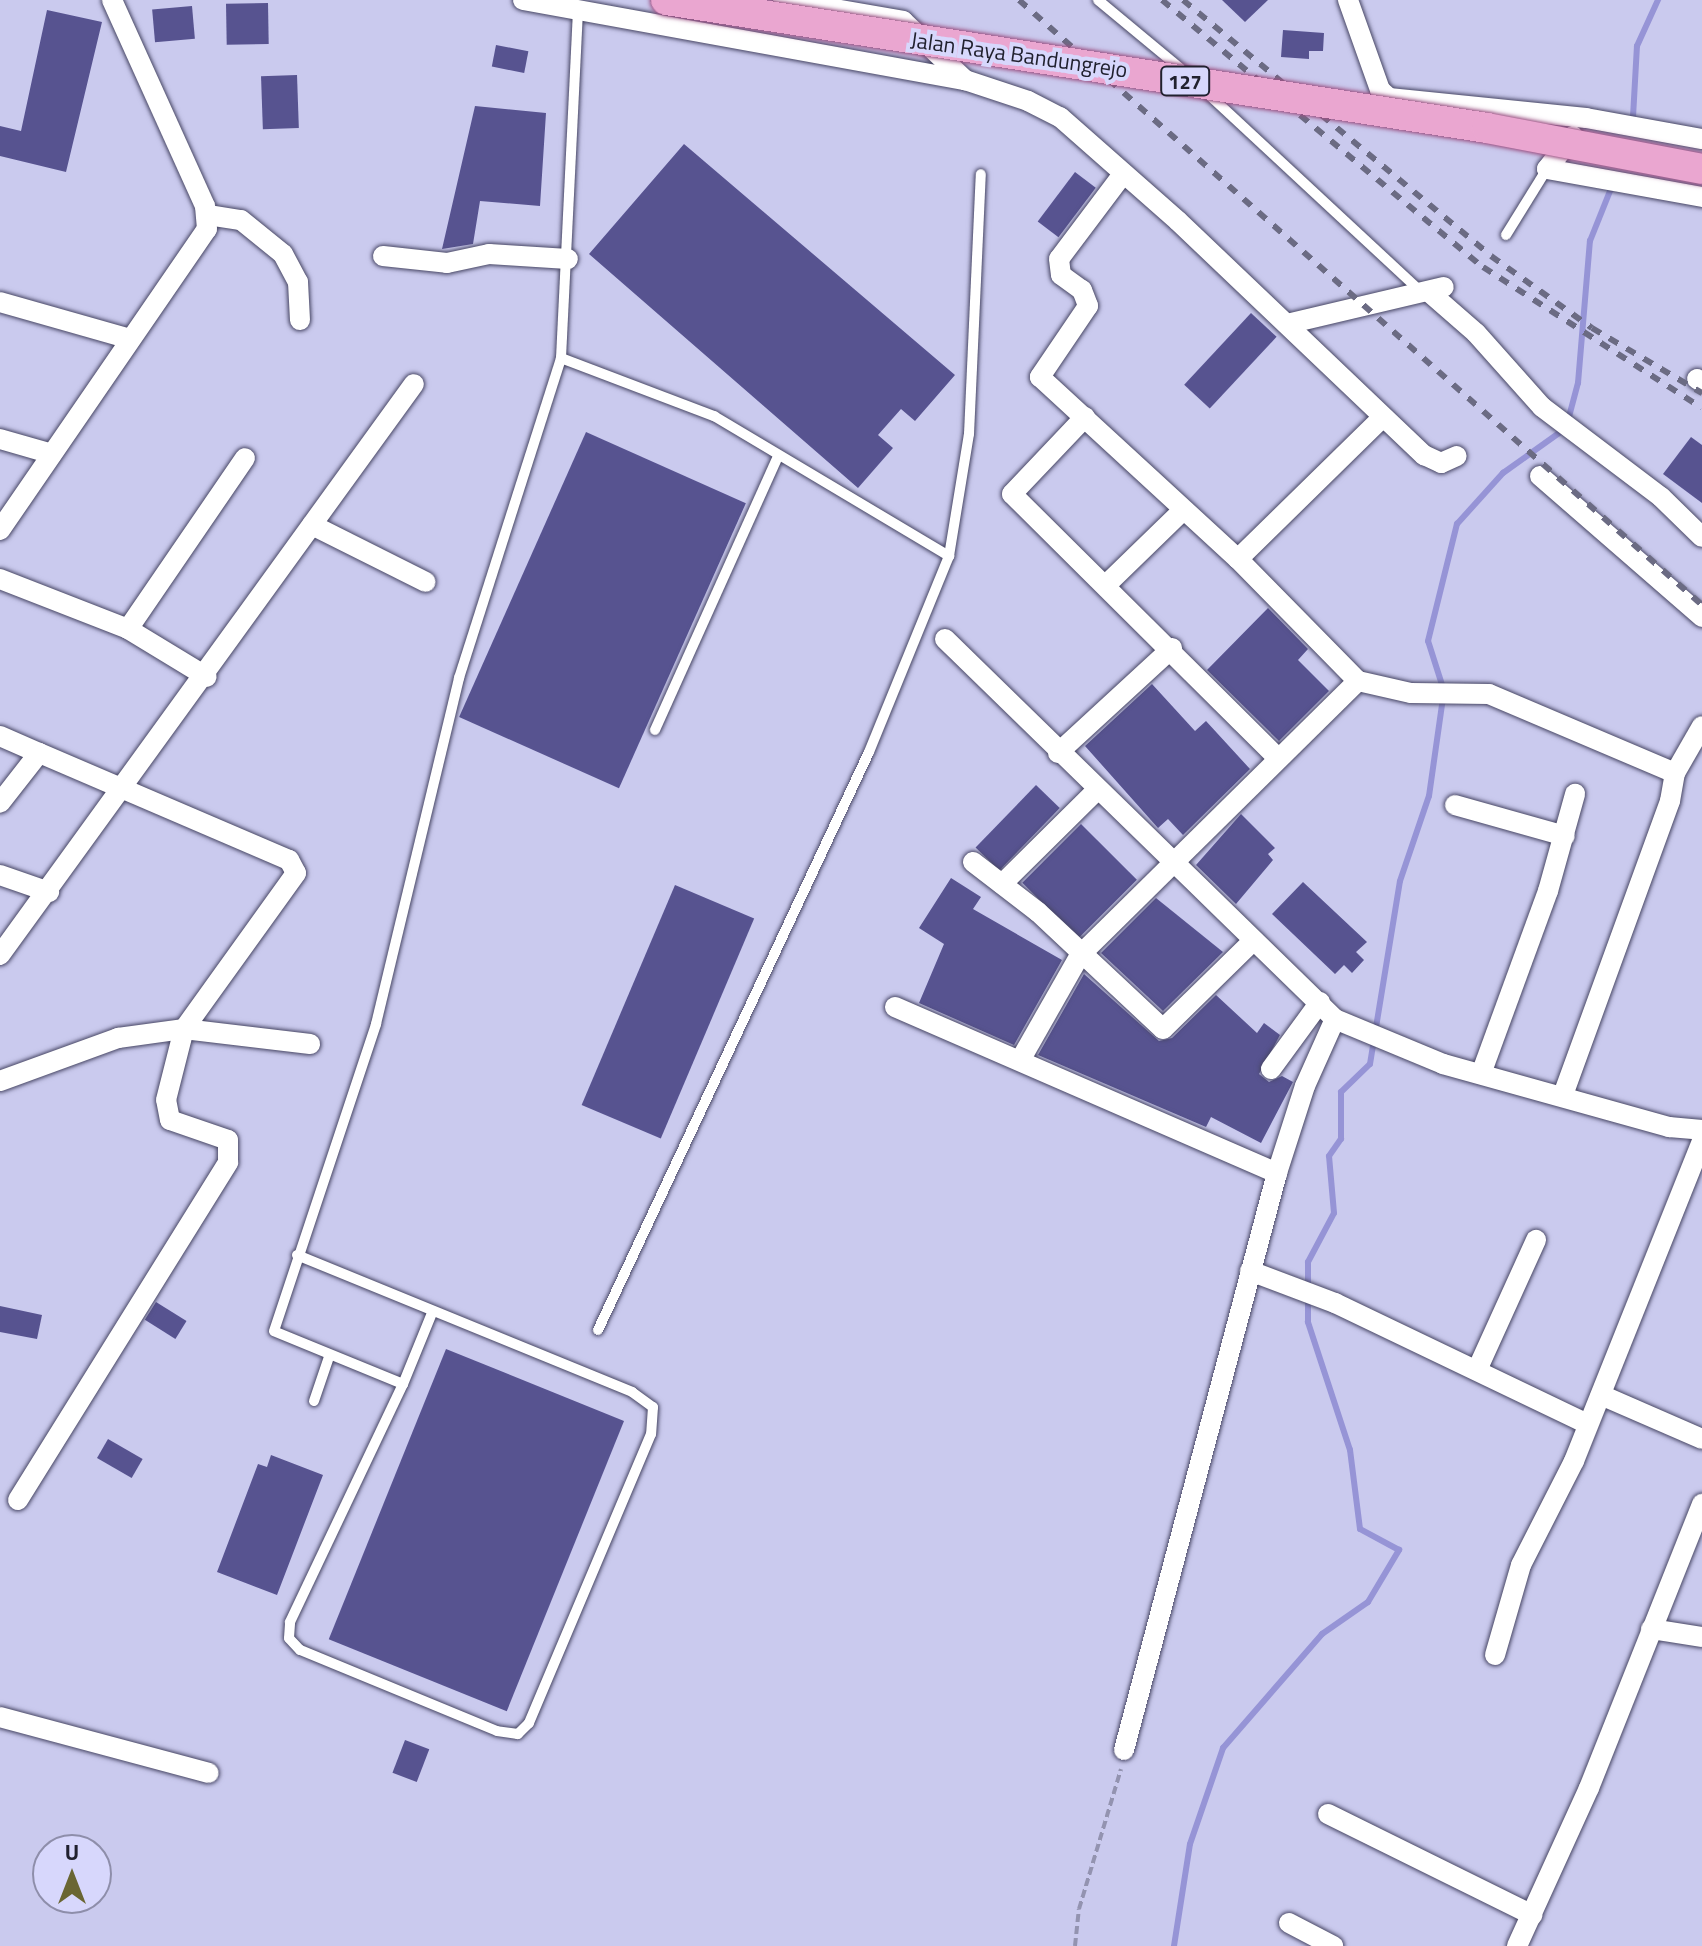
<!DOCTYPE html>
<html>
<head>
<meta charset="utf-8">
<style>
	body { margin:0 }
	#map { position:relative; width:1702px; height:1946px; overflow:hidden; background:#cacaee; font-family:"Titillium Web",sans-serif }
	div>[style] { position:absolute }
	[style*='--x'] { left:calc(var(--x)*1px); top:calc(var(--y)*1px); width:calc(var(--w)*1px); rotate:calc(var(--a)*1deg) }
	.stream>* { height:6px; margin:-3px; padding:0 3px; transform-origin:3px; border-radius:3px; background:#9694d6 }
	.building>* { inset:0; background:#575390; transform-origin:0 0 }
	.path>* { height:4px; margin-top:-2px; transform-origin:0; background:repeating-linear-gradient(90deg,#9393b0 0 8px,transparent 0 12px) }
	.roads { filter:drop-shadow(0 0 2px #474664) drop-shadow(0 0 2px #474664) }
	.service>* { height:10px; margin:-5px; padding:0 5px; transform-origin:5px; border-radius:5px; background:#fff }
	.minor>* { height:20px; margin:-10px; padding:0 10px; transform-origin:10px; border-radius:10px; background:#fff }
	.rail>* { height:6px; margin-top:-3px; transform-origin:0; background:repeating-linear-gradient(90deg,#6b6b83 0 10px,transparent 0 20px) }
	.bridges { filter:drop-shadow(0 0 2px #9b5183) drop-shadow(0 0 2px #9b5183) }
	.primary-bridge>* { height:30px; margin:-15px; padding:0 15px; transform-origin:15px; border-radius:15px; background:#eaa6d0 }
	span { translate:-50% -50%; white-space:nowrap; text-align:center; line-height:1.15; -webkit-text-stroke:8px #d7d7fc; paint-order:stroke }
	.shield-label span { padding:2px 6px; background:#d7d7fc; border:2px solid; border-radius:6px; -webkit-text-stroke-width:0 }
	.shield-label { font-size:20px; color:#21212f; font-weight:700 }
	.street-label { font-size:22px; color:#21212f }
	.north { position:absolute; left:32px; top:1834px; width:80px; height:80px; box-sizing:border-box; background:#d7d7fc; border:2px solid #8e8eaa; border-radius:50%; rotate:0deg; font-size:22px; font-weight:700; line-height:32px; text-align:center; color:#21212f }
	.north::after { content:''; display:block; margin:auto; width:28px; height:36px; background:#6a6633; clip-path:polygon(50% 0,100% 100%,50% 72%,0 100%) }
</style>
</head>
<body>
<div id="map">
	<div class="stream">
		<i style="--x:1633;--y:117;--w:71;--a:-86.8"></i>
		<i style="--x:1637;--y:46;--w:51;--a:-65.5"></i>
		<i style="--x:1174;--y:1946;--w:103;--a:-81.1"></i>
		<i style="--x:1190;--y:1844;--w:102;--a:-71"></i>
		<i style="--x:1223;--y:1748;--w:151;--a:-49"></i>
		<i style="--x:1322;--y:1634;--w:56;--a:-34.8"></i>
		<i style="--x:1368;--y:1602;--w:61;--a:-59.2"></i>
		<i style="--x:1399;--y:1550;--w:44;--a:-151.7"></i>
		<i style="--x:1360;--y:1529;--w:80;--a:-97.2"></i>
		<i style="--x:1350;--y:1450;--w:135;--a:-108.2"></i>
		<i style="--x:1308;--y:1322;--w:60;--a:-90"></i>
		<i style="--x:1308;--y:1262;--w:55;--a:-62"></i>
		<i style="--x:1334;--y:1213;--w:57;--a:-95"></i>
		<i style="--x:1329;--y:1156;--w:21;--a:-55"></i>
		<i style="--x:1341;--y:1139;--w:47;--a:-90"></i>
		<i style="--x:1341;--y:1092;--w:40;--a:-44"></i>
		<i style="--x:1370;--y:1064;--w:185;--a:-80.7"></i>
		<i style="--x:1400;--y:881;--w:90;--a:-71.2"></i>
		<i style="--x:1429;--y:796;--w:106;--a:-81.9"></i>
		<i style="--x:1444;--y:691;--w:52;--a:-107.7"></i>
		<i style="--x:1428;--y:641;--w:121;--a:-76.1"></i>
		<i style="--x:1457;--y:524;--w:69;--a:-48"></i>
		<i style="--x:1503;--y:473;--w:77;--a:-35.5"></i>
		<i style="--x:1566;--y:428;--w:47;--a:-75.1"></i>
		<i style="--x:1578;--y:383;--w:143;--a:-85.2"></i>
		<i style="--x:1590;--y:241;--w:54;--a:-68.2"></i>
	</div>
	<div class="building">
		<i style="clip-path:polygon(1222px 0,1268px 0,1245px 22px)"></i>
		<i style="left:268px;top:3px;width:41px;height:42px;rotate:89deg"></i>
		<i style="left:192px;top:6px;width:33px;height:40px;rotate:85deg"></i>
		<i style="clip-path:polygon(47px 10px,102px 22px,66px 172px,0 156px,0 126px,21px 131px)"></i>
		<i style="clip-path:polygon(1283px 30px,1324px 33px,1323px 51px,1309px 51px,1309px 59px,1281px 57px)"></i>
		<i style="left:496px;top:45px;width:33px;height:22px;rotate:11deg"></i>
		<i style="left:297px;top:75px;width:53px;height:36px;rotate:88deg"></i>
		<i style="clip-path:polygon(475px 106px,546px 113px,540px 206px,480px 201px,473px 244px,442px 249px)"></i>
		<i style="clip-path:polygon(684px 144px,955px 375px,915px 421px,901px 409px,878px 435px,893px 448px,858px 488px,589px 254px)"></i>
		<i style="left:1075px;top:172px;width:26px;height:62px;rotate:37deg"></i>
		<i style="left:1251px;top:313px;width:35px;height:98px;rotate:43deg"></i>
		<i style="left:586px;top:432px;width:175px;height:312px;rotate:24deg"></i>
		<i style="clip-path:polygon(1691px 437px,1702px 445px,1702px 503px,1663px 474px)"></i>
		<i style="clip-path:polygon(1268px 608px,1308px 649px,1298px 660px,1329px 691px,1279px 741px,1207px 670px)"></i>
		<i style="clip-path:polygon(1152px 684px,1195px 731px,1206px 721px,1250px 769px,1183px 835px,1168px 819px,1158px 828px,1085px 746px)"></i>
		<i style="left:1036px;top:785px;width:33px;height:87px;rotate:44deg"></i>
		<i style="clip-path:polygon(1241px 814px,1275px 848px,1268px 854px,1273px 860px,1236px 904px,1196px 865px)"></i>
		<i style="left:1081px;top:824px;width:79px;height:83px;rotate:45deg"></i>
		<i style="clip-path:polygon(951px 878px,981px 897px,973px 909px,1062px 960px,1014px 1045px,919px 1003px,944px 944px,919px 928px)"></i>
		<i style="clip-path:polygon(1303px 882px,1367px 942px,1356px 952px,1364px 960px,1352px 973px,1344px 965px,1335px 974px,1272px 914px)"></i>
		<i style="left:675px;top:885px;width:86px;height:239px;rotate:23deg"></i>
		<i style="clip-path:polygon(1156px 898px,1223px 952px,1163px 1011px,1101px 953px)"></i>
		<i style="clip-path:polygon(1084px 974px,1159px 1041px,1172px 1038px,1216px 995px,1257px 1033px,1264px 1023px,1280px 1035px,1259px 1074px,1269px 1082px,1282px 1076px,1293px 1082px,1261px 1143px,1211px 1117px,1206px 1127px,1038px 1055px)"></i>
		<i style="left:156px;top:1302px;width:36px;height:21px;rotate:32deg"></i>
		<i style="clip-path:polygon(0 1306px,42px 1315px,37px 1339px,0 1332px)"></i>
		<i style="left:446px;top:1349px;width:192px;height:313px;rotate:22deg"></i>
		<i style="left:108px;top:1439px;width:40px;height:22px;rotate:30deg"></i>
		<i style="clip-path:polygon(271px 1455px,323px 1475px,277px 1595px,217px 1572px,258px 1464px,267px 1467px)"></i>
		<i style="left:405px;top:1740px;width:26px;height:35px;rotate:21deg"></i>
	</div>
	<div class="path">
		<i style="--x:1075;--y:1946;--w:37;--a:-84"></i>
		<i style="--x:1079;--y:1909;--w:146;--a:-73.3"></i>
	</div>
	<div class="roads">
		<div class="service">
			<i style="--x:1098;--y:0;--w:114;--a:39.7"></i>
			<i style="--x:1206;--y:92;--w:292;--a:42.9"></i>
			<i style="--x:1506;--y:235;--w:78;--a:-58.2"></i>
			<i style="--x:561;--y:358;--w:164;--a:20.8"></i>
			<i style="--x:714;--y:416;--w:274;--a:30.8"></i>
			<i style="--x:949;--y:556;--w:124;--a:-80.7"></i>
			<i style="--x:969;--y:434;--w:260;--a:-87.4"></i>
			<i style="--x:655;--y:730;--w:298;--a:-65.8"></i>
			<i style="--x:297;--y:1255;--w:362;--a:22.2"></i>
			<i style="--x:632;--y:1392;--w:26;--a:36"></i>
			<i style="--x:653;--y:1407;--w:27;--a:94"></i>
			<i style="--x:651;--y:1434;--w:314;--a:112.9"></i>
			<i style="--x:529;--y:1723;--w:16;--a:135"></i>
			<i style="--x:518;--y:1734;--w:21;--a:-172"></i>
			<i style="--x:497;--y:1731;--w:213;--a:-157.6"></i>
			<i style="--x:300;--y:1650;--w:16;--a:-133"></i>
			<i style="--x:289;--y:1638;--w:16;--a:-86"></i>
			<i style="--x:290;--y:1622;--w:263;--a:-64.6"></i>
			<i style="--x:432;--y:1313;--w:77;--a:112.2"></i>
			<i style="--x:403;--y:1384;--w:139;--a:-157.7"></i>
			<i style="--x:274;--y:1331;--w:324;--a:-71.6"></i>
			<i style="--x:376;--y:1024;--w:356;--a:-76.5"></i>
			<i style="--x:459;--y:678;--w:336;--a:-72.3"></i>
			<i style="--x:561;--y:358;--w:348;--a:-87.2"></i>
			<i style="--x:598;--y:1330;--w:638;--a:-64.88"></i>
			<i style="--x:869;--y:752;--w:212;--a:-67.8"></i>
			<i style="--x:314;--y:1401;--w:46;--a:-71.2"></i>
		</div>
		<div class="minor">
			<i style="--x:523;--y:0;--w:449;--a:10.3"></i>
			<i style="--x:965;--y:80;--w:66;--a:18.4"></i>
			<i style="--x:1028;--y:101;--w:36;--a:27"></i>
			<i style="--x:1060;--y:117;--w:157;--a:41.4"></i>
			<i style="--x:1178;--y:221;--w:340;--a:43.6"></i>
			<i style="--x:1424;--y:455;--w:19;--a:25"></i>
			<i style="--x:1441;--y:463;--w:17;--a:-24"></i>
			<i style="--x:783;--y:0;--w:122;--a:9.9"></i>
			<i style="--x:903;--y:21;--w:86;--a:43.6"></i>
			<i style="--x:1348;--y:0;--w:96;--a:70.4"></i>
			<i style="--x:1380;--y:90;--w:12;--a:42"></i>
			<i style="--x:1389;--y:98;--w:198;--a:5.8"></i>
			<i style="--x:1586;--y:118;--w:118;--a:10.3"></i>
			<i style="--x:1573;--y:136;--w:42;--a:128.2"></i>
			<i style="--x:1547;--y:169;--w:158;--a:10.2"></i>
			<i style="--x:1123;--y:174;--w:106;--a:127"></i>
			<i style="--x:1059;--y:259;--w:16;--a:83"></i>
			<i style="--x:1061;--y:275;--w:26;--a:36"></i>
			<i style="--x:1082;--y:290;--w:17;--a:69"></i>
			<i style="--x:1088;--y:306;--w:86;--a:124.1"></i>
			<i style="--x:1040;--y:377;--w:269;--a:42.6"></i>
			<i style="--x:1238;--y:559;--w:171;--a:45.5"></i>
			<i style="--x:1358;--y:681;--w:54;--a:12.8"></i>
			<i style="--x:1411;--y:693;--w:78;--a:0.7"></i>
			<i style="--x:1489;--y:694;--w:202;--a:23"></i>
			<i style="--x:208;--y:215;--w:33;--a:9"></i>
			<i style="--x:241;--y:220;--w:54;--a:39"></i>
			<i style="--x:283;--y:254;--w:32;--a:62"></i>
			<i style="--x:298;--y:282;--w:38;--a:87"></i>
			<i style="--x:383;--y:256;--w:64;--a:6.2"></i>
			<i style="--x:447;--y:263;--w:43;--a:-12.1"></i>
			<i style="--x:489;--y:254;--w:79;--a:3.6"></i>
			<i style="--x:1429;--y:292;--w:62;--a:41.1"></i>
			<i style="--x:1476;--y:333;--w:99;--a:48.3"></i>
			<i style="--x:1542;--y:407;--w:149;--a:37.1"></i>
			<i style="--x:1661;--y:497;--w:57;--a:44.3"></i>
			<i style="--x:0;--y:302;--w:135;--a:15.9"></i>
			<i style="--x:1287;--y:324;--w:161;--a:-13.3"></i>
			<i style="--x:1697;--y:379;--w:6;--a:31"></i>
			<i style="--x:1085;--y:417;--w:106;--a:133.5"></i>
			<i style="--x:1012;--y:494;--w:373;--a:44.8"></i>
			<i style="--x:0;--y:439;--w:54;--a:16.1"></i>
			<i style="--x:1540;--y:476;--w:215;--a:41"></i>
			<i style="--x:312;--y:525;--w:127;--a:26.6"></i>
			<i style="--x:0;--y:530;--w:365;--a:-55.5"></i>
			<i style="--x:207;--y:229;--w:23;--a:-95"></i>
			<i style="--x:205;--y:206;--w:226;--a:-114.3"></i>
			<i style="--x:1238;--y:559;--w:203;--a:-44.4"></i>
			<i style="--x:0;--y:579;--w:137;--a:21.3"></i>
			<i style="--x:128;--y:629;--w:92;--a:31.3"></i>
			<i style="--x:1106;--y:585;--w:107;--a:-44.2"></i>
			<i style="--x:128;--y:629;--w:207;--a:-55.6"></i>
			<i style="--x:945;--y:639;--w:545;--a:44.26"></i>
			<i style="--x:1335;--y:1019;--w:117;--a:22.6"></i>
			<i style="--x:1443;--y:1064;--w:235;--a:15.6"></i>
			<i style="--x:1669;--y:1127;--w:33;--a:5"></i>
			<i style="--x:0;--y:736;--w:43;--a:23.6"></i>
			<i style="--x:39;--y:753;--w:63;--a:128"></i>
			<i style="--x:1058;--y:753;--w:155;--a:-42.6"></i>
			<i style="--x:1455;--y:805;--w:114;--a:15.7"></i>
			<i style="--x:973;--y:862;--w:82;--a:37.6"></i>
			<i style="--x:1038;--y:912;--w:171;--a:43.1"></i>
			<i style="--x:1163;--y:1029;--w:126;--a:-44.4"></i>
			<i style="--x:0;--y:875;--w:52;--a:19.1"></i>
			<i style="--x:1002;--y:884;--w:132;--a:-44.7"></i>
			<i style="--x:0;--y:955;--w:705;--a:-54.06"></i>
			<i style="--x:895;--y:1007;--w:417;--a:23.5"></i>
			<i style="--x:1022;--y:1057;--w:117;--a:-60.4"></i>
			<i style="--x:1080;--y:955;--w:390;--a:-44.6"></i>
			<i style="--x:1271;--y:1069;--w:83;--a:-53.8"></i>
			<i style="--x:1481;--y:1074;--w:195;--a:-69.9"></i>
			<i style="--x:1548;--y:891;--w:101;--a:-74.4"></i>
			<i style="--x:0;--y:1081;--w:126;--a:-20"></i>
			<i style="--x:118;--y:1038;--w:67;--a:-7.8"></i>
			<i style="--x:184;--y:1029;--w:127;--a:6.8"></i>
			<i style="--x:1563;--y:1095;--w:313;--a:-70"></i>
			<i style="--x:1670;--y:801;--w:28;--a:-80"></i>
			<i style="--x:1675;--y:773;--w:54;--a:-60.1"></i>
			<i style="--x:1250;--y:1271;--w:91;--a:20.6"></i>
			<i style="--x:1335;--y:1303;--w:280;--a:25.6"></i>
			<i style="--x:1477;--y:1370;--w:143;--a:-65.6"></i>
			<i style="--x:1601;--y:1395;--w:110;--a:23.5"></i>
			<i style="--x:18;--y:1500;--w:398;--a:-58.1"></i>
			<i style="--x:228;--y:1162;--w:22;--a:-90"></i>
			<i style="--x:228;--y:1140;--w:61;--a:-161"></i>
			<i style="--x:170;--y:1120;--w:20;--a:-101"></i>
			<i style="--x:166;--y:1100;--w:73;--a:-75.8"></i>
			<i style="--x:184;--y:1029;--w:192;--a:-54.3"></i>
			<i style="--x:296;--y:873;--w:15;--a:-118"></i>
			<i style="--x:289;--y:860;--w:272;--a:-156.8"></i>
			<i style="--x:1651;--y:1629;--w:52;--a:8.9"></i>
			<i style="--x:1495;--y:1655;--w:94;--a:-73.9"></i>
			<i style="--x:1521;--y:1565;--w:117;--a:-63"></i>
			<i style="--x:1574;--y:1461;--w:345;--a:-68.2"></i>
			<i style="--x:0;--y:1717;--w:216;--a:15"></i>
			<i style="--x:1124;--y:1750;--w:597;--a:-75.15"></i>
			<i style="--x:1277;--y:1173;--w:91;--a:-72.2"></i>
			<i style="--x:1305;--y:1086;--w:73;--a:-65.9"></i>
			<i style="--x:1328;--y:1814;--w:228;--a:26.3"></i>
			<i style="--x:1289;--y:1923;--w:50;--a:27.6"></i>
			<i style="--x:1517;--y:1946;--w:174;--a:-65.5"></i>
			<i style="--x:1589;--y:1788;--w:306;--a:-68.3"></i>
		</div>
	</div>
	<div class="rail">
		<i style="--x:1019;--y:0;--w:912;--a:41.53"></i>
		<i style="--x:1162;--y:0;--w:418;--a:39.8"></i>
		<i style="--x:1483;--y:267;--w:260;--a:32.8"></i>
		<i style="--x:1183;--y:0;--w:400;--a:39.7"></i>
		<i style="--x:1491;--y:256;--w:124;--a:35.5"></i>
		<i style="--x:1592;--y:328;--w:128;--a:30.6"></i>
	</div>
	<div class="bridges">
		<div class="primary-bridge">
			<i style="--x:666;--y:0;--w:831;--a:8.86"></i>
			<i style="--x:1487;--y:128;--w:219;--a:10.8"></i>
		</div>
	</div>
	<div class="shield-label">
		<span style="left:1185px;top:81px">127</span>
	</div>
	<div class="street-label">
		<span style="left:1019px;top:55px;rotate:8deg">Jalan Raya Bandungrejo</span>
	</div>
	<div class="north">U</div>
</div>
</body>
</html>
